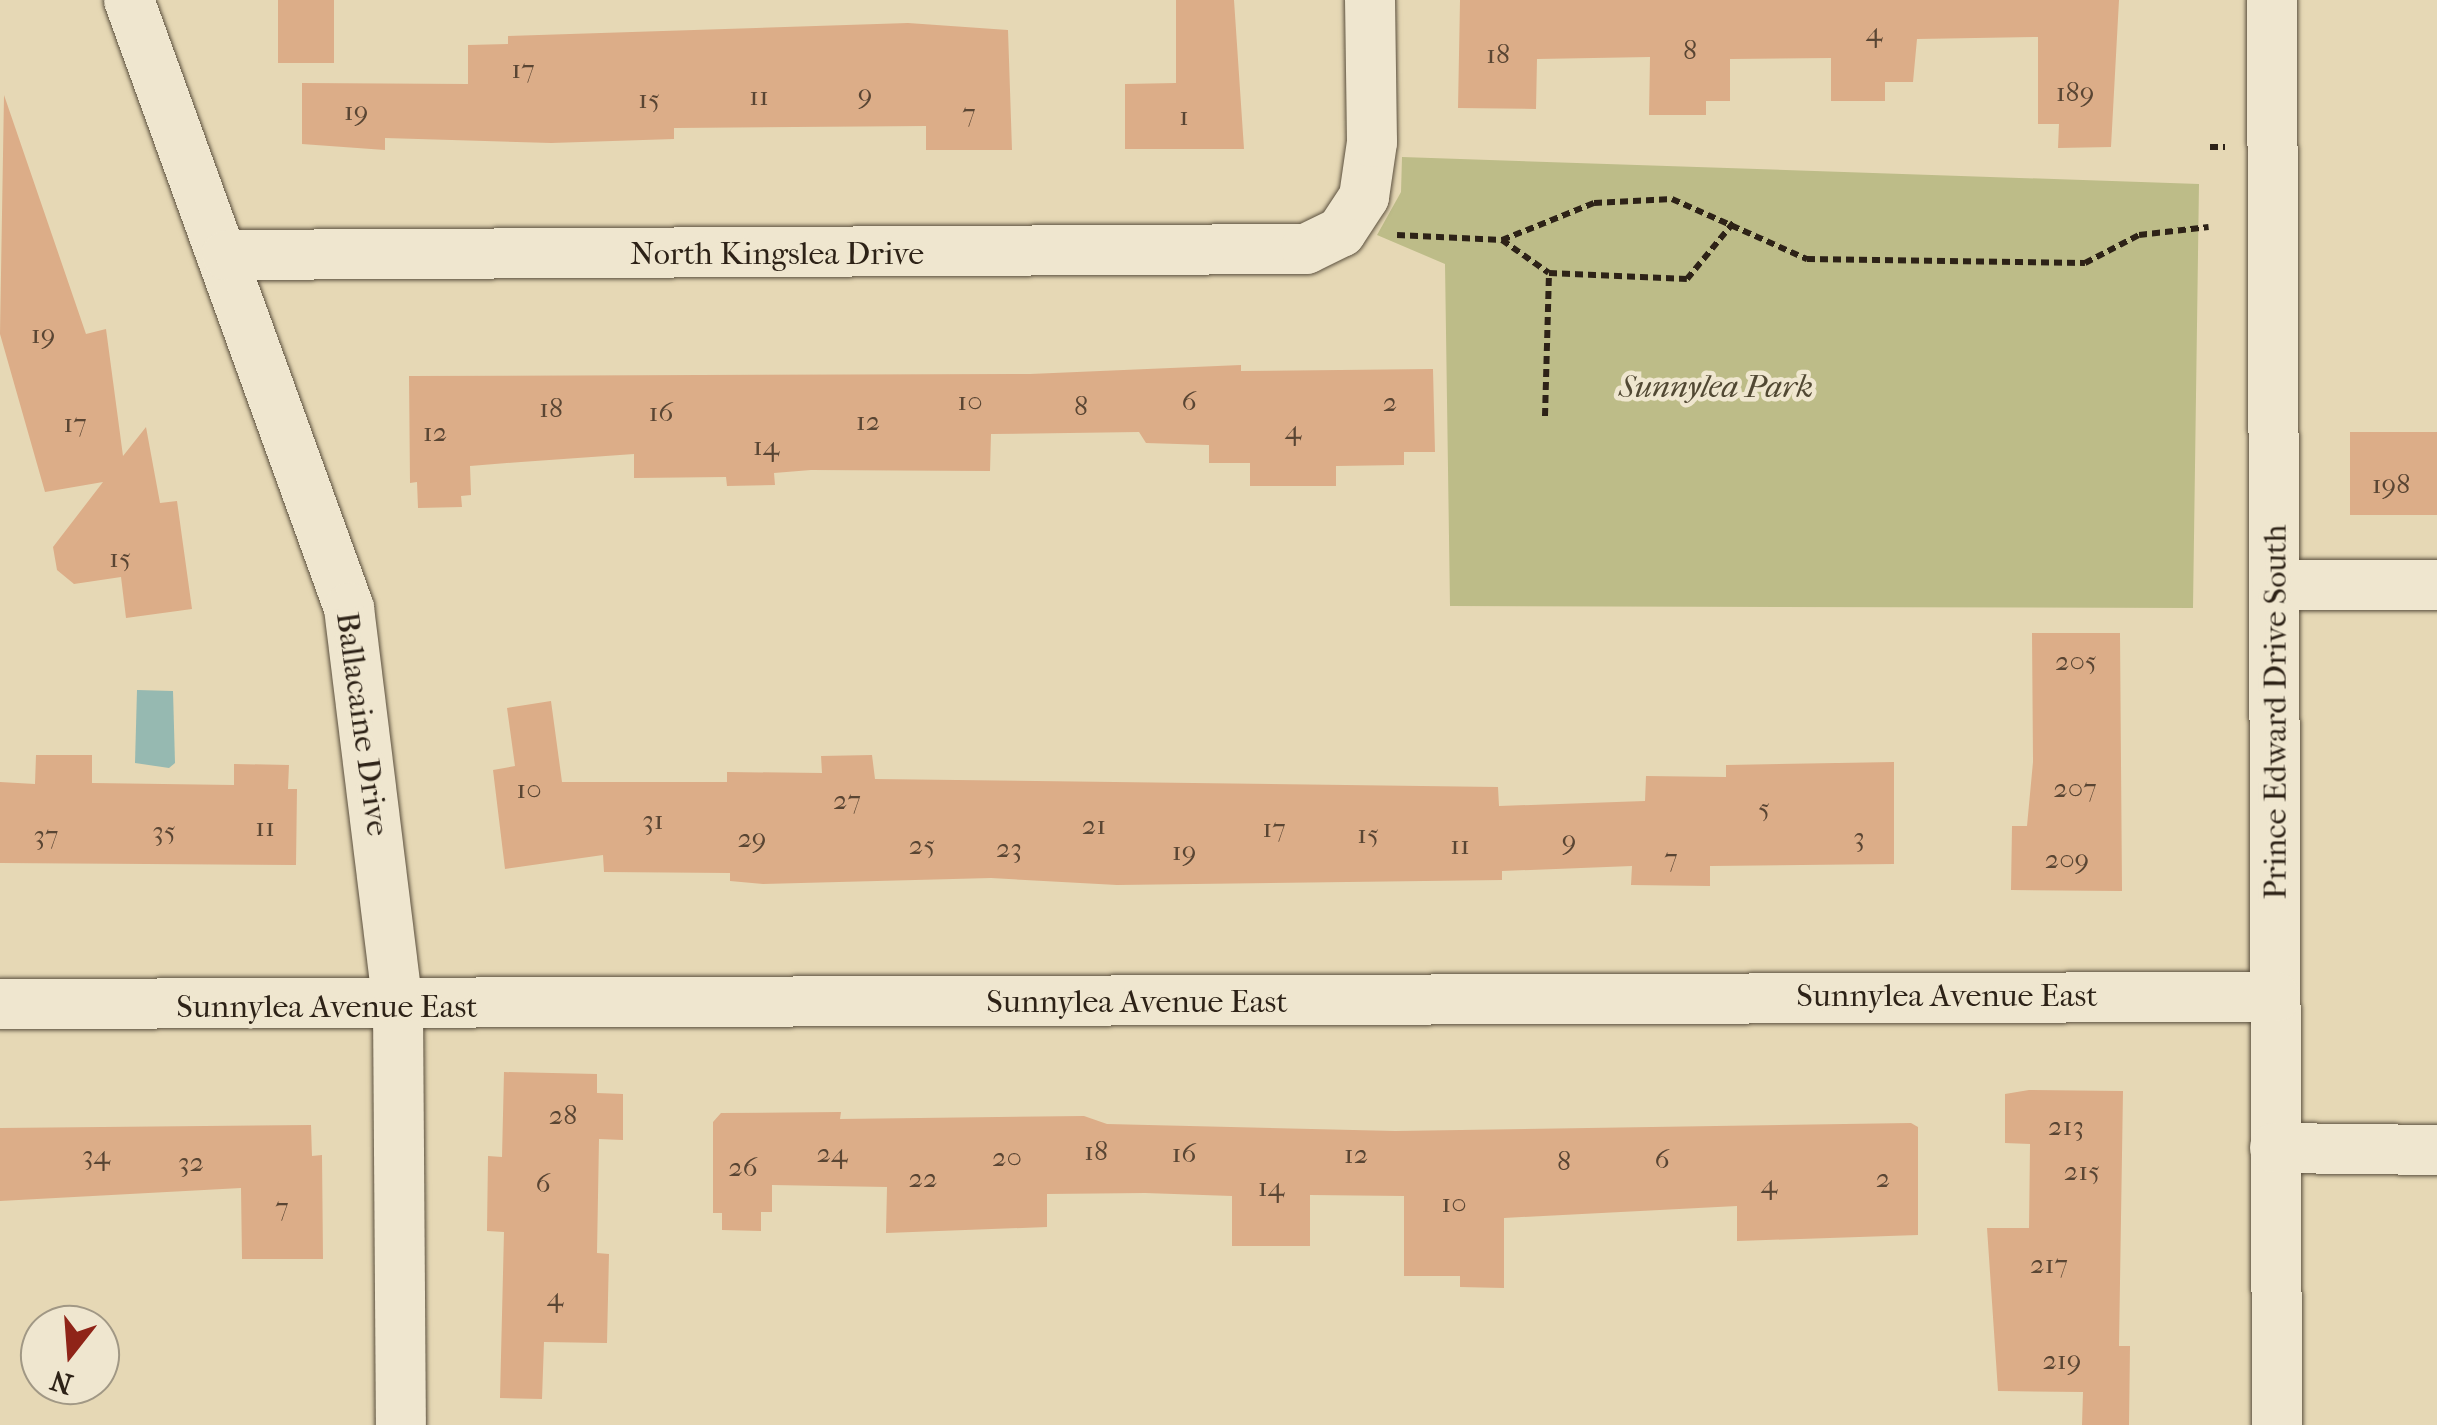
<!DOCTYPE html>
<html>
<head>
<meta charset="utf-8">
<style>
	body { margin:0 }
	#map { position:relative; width:2437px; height:1425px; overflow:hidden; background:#e6d8b5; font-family:"IM FELL French Canon",serif }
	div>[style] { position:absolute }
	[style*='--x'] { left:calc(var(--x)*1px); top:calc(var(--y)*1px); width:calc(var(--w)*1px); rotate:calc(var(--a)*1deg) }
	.green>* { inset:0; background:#bdbc88 }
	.water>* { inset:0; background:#96b9b1 }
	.building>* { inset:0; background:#dcad88; transform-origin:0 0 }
	.path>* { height:6px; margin-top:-3px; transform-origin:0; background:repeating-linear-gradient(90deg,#2d2217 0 8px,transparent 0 13px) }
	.roads { filter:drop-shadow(0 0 2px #5b503e) drop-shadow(0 0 2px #5b503e) }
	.minor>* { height:50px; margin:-25px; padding:0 25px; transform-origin:25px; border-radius:25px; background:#efe6cf }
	span { translate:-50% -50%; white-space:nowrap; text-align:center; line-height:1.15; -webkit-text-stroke:9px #efe6cf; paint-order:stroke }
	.number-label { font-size:28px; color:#594533 }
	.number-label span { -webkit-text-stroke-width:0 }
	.street-label { font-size:32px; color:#2d2217 }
	.park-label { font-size:32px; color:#514833; font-style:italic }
	.north { position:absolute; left:20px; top:1305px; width:100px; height:100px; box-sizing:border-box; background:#efe6cf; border:2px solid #a19885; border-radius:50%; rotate:197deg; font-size:28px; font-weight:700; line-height:40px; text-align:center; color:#2d2217 }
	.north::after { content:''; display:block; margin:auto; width:35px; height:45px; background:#8f2418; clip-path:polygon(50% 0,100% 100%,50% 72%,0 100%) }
</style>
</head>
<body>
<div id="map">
	<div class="green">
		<i style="clip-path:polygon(1402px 157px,2199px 184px,2193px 608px,1450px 606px,1445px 264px,1377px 235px,1401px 192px)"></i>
	</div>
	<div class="water">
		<i style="clip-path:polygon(137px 690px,173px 691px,175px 763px,169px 768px,135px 763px)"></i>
	</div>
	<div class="building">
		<i style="left:278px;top:0;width:56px;height:63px"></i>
		<i style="clip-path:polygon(1176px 0,1234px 0,1244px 149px,1125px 149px,1125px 84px,1176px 83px)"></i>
		<i style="clip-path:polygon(1460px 0,2119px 0,2111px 147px,2058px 148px,2059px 124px,2038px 124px,2038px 37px,1917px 39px,1913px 82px,1885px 82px,1885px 101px,1831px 101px,1831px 58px,1730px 59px,1730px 101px,1706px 101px,1706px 115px,1649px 115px,1650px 57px,1537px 59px,1536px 109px,1458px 108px)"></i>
		<i style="clip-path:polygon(908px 23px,1008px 30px,1012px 150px,926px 150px,926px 126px,674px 128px,674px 139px,551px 143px,385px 138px,385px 150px,302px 144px,302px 83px,468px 84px,468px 45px,508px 44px,508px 36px)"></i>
		<i style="clip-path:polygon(4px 95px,86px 334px,106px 329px,123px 456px,146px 427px,160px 503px,177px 501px,192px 609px,126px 618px,121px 577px,74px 584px,57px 570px,53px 547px,103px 482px,45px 492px,0 334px)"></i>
		<i style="clip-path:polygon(1241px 365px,1241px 371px,1433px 369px,1435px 452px,1404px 452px,1404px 465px,1336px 466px,1336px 486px,1250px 486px,1250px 463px,1209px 463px,1209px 445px,1146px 443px,1139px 432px,991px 434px,990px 471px,811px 470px,774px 473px,775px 485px,727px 486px,726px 477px,634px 478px,634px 454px,521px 462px,470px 466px,471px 495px,461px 496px,462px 507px,418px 508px,417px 482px,410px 483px,409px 376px,1030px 374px)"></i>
		<i style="left:2437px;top:432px;width:83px;height:87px;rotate:90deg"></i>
		<i style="clip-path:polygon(2032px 633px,2120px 633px,2122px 891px,2011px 890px,2012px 826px,2027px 826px,2033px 762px)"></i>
		<i style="clip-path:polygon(551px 701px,562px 782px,727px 782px,727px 772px,822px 773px,821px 756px,872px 755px,875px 779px,1498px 787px,1499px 806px,1645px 801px,1646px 776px,1726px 777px,1726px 765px,1894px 762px,1894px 864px,1710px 866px,1710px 886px,1631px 885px,1632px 866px,1502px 871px,1502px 880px,1117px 885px,991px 878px,763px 884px,730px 881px,730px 873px,604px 872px,603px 855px,505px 869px,493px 770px,515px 766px,507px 708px)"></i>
		<i style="clip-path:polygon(36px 755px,92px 755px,92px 783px,234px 785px,234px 764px,289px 765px,288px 789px,297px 789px,296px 865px,0 863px,0 782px,35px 784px)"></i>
		<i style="clip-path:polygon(504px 1072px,597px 1074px,597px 1093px,623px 1094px,623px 1140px,599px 1139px,597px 1253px,609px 1254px,607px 1343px,544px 1342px,542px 1399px,500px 1398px,504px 1232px,487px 1231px,488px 1156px,502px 1157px)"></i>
		<i style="clip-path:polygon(2029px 1090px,2123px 1091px,2119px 1346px,2130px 1346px,2129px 1425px,2082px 1425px,2083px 1392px,1998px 1391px,1987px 1228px,2029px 1228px,2030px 1144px,2005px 1143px,2005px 1094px)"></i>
		<i style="clip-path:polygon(841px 1112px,840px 1119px,1084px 1116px,1107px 1124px,1395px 1131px,1911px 1123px,1918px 1127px,1918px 1235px,1737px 1241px,1737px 1206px,1504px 1218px,1504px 1288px,1460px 1287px,1460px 1276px,1404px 1276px,1404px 1196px,1310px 1195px,1310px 1246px,1232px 1246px,1232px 1196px,1145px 1193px,1047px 1194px,1047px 1227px,886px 1233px,887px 1187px,772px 1185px,772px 1212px,761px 1212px,761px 1231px,722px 1230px,722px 1213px,713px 1213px,713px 1122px,721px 1113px)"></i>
		<i style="clip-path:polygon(311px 1125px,312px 1156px,322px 1155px,323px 1259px,242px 1259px,241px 1188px,0 1201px,0 1128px)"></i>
	</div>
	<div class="path">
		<i style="--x:2210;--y:147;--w:15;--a:0"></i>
		<i style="--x:1397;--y:235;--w:105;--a:2.7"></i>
		<i style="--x:1502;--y:240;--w:99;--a:-21.9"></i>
		<i style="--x:1594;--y:203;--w:78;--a:-2.9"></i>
		<i style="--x:1672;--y:199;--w:148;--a:24"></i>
		<i style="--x:1807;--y:259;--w:278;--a:0.8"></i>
		<i style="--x:2085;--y:263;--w:61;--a:-27.4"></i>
		<i style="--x:2139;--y:235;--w:70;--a:-6.5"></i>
		<i style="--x:1502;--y:240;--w:57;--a:35.1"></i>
		<i style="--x:1549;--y:273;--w:138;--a:2.5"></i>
		<i style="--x:1687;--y:279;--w:74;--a:-50.5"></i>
		<i style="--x:1545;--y:416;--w:143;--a:-88.4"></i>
	</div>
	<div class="roads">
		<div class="minor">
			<i style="--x:129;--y:0;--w:647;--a:70.11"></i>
			<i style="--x:349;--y:608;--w:403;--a:83"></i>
			<i style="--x:398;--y:1008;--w:417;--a:89.6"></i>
			<i style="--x:2272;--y:0;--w:1425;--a:89.8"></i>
			<i style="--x:227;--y:255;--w:1079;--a:-0.32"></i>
			<i style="--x:1306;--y:249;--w:39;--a:-26"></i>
			<i style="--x:1341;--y:232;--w:42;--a:-56.7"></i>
			<i style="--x:1364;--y:197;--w:56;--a:-81.7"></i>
			<i style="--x:1372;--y:142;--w:142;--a:-90.8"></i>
			<i style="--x:2277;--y:585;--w:160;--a:0"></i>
			<i style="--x:0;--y:1004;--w:2275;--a:-0.18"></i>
			<i style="--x:2275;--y:1148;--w:162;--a:0.7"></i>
		</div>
	</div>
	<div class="number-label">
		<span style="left:1874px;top:32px">4</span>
		<span style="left:1690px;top:50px">8</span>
		<span style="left:1498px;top:54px">18</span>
		<span style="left:523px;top:69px">17</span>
		<span style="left:2075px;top:92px">189</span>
		<span style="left:865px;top:94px">9</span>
		<span style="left:759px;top:96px">11</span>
		<span style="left:649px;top:99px">15</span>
		<span style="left:356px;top:111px">19</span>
		<span style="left:969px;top:113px">7</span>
		<span style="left:1184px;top:116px">1</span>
		<span style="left:43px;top:334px">19</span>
		<span style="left:970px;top:401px">10</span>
		<span style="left:1189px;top:401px">6</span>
		<span style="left:1390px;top:402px">2</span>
		<span style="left:1081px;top:406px">8</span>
		<span style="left:551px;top:408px">18</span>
		<span style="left:661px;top:412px">16</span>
		<span style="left:868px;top:421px">12</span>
		<span style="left:75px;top:423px">17</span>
		<span style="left:1293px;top:430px">4</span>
		<span style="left:435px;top:432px">12</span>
		<span style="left:766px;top:446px">14</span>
		<span style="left:2391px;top:484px">198</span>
		<span style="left:120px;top:558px">15</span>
		<span style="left:2076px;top:661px">205</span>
		<span style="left:2075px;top:788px">207</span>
		<span style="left:529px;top:789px">10</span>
		<span style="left:847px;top:800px">27</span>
		<span style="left:1764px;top:808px">5</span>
		<span style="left:653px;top:820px">31</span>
		<span style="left:1094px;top:825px">21</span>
		<span style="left:265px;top:827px">11</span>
		<span style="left:1274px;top:828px">17</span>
		<span style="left:164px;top:831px">35</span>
		<span style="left:1368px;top:834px">15</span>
		<span style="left:46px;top:835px">37</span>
		<span style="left:1859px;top:837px">3</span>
		<span style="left:752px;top:838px">29</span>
		<span style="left:1569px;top:840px">9</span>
		<span style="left:922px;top:845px">25</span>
		<span style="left:1460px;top:845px">11</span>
		<span style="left:1009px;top:848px">23</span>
		<span style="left:1184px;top:851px">19</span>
		<span style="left:1671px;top:858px">7</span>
		<span style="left:2067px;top:859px">209</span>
		<span style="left:563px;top:1115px">28</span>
		<span style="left:2066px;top:1126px">213</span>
		<span style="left:1096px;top:1151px">18</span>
		<span style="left:832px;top:1153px">24</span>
		<span style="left:1184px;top:1153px">16</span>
		<span style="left:1356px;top:1154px">12</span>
		<span style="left:96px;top:1155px">34</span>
		<span style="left:1007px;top:1157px">20</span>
		<span style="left:1662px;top:1159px">6</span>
		<span style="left:1564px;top:1161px">8</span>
		<span style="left:191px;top:1162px">32</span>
		<span style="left:743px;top:1167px">26</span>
		<span style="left:2082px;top:1171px">215</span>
		<span style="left:923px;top:1178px">22</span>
		<span style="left:1883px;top:1178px">2</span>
		<span style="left:543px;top:1183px">6</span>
		<span style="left:1769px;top:1184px">4</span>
		<span style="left:1271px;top:1187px">14</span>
		<span style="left:1454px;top:1203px">10</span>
		<span style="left:282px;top:1207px">7</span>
		<span style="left:2049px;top:1264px">217</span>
		<span style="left:555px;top:1297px">4</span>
		<span style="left:2062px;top:1360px">219</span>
	</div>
	<div class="street-label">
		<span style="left:777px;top:254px">North Kingslea Drive</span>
		<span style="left:2276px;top:712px;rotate:-90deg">Prince Edward Drive South</span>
		<span style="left:362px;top:724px;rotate:82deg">Ballacaine Drive</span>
		<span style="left:1947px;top:996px">Sunnylea Avenue East</span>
		<span style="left:1137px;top:1002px">Sunnylea Avenue East</span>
		<span style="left:327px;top:1007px">Sunnylea Avenue East</span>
	</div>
	<div class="park-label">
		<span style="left:1716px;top:387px">Sunnylea Park</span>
	</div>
	<div class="north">N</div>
</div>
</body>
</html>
